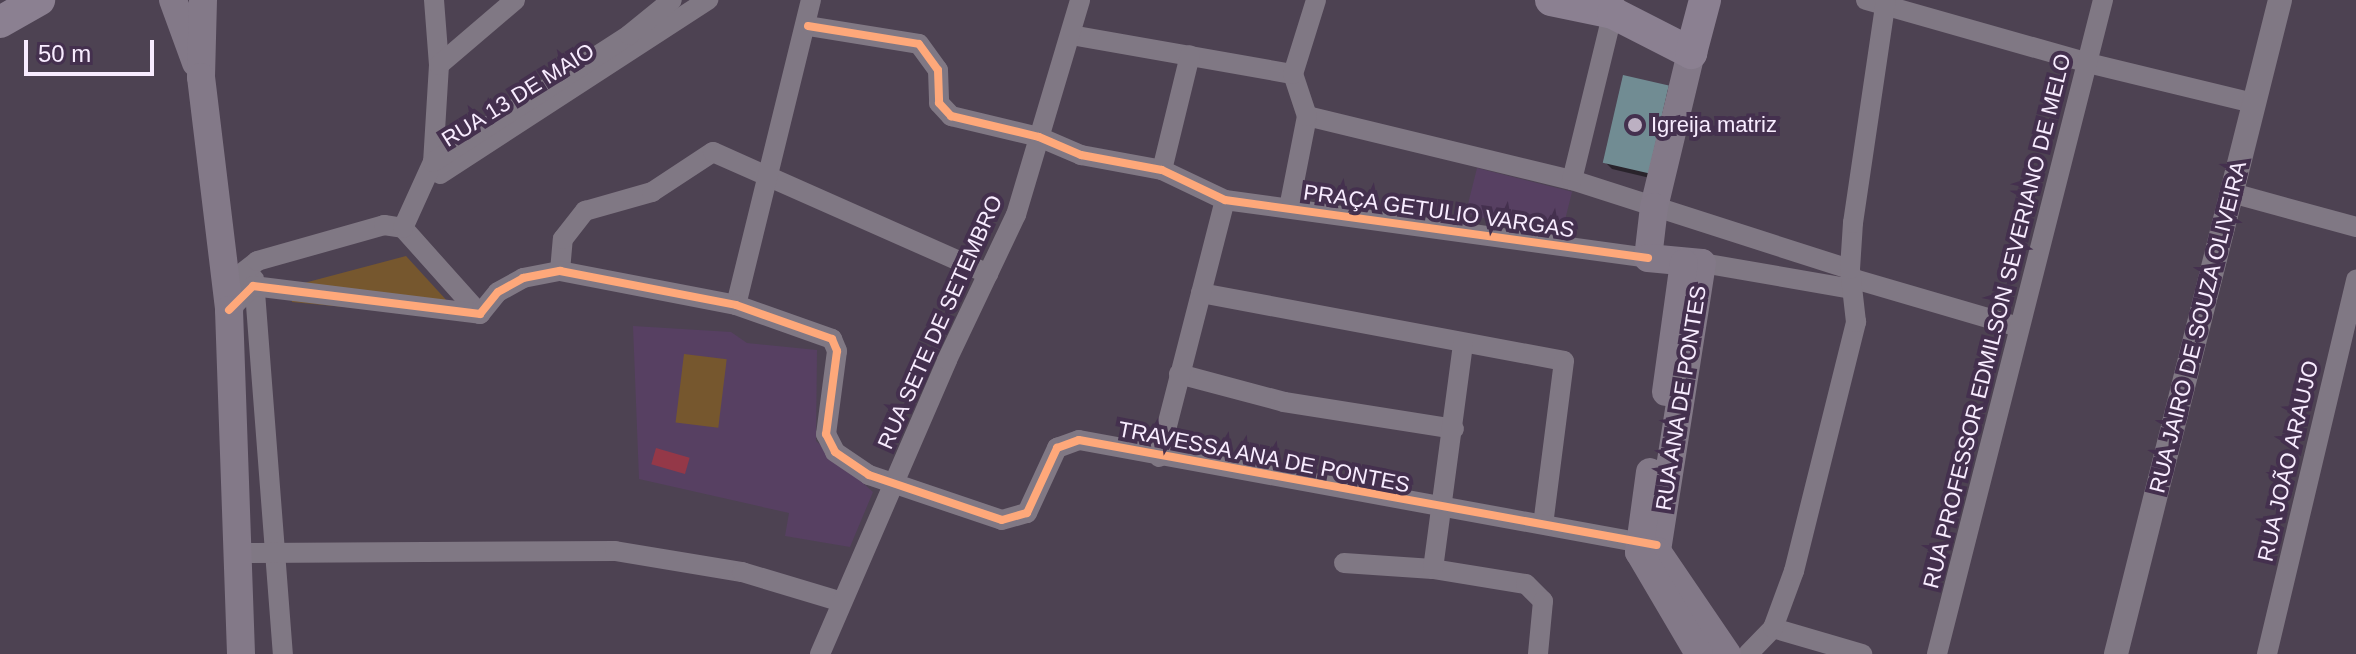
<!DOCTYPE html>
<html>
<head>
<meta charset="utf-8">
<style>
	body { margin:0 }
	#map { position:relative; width:2356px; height:654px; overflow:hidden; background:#4d4252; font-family:Helvetica,sans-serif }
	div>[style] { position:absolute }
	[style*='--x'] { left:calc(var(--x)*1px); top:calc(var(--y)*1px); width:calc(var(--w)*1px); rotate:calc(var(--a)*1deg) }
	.built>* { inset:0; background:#574062; transform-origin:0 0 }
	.green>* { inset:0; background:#76572e; transform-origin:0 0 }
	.water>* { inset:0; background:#943848; transform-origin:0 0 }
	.shadow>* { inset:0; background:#0007 }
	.building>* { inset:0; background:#718c93; transform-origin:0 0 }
	.minor>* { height:20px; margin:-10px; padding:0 10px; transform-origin:10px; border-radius:10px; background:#807884 }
	.tertiary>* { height:24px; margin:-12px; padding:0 12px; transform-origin:12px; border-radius:12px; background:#807884 }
	.secondary>* { height:28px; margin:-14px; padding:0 14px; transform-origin:14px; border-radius:14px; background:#837988 }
	.primary>* { height:32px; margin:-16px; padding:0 16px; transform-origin:16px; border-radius:16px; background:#8b8091 }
	.cycleway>* { height:8px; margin:-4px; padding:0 4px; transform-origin:4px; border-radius:4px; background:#fea87a }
	.dots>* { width:22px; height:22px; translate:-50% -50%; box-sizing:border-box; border:4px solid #44304e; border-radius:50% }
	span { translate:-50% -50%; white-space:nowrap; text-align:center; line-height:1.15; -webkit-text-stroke:8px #44304e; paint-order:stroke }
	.street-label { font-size:22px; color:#f8ecff }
	.poi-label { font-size:22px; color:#f8ecff }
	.left { translate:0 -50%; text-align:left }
	.scale { position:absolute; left:24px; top:40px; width:130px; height:36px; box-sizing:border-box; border:4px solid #f8ecff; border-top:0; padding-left:10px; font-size:24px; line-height:28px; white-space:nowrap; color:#f8ecff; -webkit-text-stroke:6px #44304e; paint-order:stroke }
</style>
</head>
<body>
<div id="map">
	<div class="built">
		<i style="left:1477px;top:168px;width:98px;height:47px;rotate:14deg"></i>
		<i style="clip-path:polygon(633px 326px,731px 332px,747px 343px,817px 350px,816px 441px,873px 492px,850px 547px,785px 536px,789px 513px,639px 479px)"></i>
	</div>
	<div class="green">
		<i style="clip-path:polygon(406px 256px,449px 303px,439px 316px,292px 302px,289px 287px)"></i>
		<i style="left:684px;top:354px;width:43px;height:69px;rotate:7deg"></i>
	</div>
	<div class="water">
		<i style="left:656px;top:448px;width:35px;height:17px;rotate:16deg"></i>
	</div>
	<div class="shadow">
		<i style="clip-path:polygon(1668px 88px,1674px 95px,1650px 178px,1612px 169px,1606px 163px)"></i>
	</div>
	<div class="building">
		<i style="left:1623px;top:75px;width:47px;height:90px;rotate:13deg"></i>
	</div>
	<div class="minor">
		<i style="--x:434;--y:0;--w:65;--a:85.6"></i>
		<i style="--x:439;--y:65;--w:97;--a:93.5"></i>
		<i style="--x:433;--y:162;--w:10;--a:37"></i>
		<i style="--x:1866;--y:0;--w:231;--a:15.8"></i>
		<i style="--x:2088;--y:63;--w:170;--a:13.6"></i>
		<i style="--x:808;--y:26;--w:112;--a:9.2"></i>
		<i style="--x:919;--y:44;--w:32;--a:54"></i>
		<i style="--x:938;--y:70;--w:33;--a:88"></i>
		<i style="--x:939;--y:103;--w:18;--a:47"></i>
		<i style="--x:951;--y:116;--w:90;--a:13.4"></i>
		<i style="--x:1039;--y:137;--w:46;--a:23.2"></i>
		<i style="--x:1081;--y:155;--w:82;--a:10.5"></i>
		<i style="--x:1162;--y:170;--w:70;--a:25.5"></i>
		<i style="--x:1225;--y:200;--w:427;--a:7.8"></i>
		<i style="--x:1071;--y:35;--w:225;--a:10"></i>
		<i style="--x:439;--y:65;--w:100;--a:-40.5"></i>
		<i style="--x:1307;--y:116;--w:273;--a:13.6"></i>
		<i style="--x:1572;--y:180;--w:292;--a:17.8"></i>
		<i style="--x:1162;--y:170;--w:118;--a:-76.3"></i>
		<i style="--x:440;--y:174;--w:320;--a:-33"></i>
		<i style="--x:1572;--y:180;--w:181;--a:-76.3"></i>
		<i style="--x:2232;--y:193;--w:129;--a:15.3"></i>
		<i style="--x:1289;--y:208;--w:94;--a:-78.9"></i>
		<i style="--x:1307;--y:116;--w:44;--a:-108.4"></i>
		<i style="--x:1293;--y:74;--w:77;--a:-72.7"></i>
		<i style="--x:403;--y:228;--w:115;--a:48.2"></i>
		<i style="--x:1702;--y:263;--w:153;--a:9.8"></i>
		<i style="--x:560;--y:271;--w:32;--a:-85"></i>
		<i style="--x:563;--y:239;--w:36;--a:-52"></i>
		<i style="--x:585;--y:211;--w:70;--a:-15.8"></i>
		<i style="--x:652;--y:192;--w:73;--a:-33.3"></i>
		<i style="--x:713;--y:152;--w:301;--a:23.9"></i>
		<i style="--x:1851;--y:278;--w:175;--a:16.3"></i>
		<i style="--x:254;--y:279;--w:376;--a:85.6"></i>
		<i style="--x:228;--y:284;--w:37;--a:-38"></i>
		<i style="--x:257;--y:261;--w:132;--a:-15.8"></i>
		<i style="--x:384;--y:225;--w:19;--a:9"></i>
		<i style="--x:403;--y:228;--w:72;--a:-65.6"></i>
		<i style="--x:433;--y:162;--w:234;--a:-32.9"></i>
		<i style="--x:629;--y:35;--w:55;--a:-39.1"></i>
		<i style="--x:1201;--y:293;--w:369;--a:10.6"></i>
		<i style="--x:1564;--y:361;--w:164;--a:97.3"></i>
		<i style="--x:736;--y:305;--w:314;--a:-76.2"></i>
		<i style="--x:229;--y:310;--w:34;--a:-45"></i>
		<i style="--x:253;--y:286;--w:229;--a:7"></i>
		<i style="--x:480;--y:314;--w:28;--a:-51"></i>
		<i style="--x:498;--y:292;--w:29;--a:-29"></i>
		<i style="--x:523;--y:278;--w:38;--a:-11"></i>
		<i style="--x:560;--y:271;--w:179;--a:10.9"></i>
		<i style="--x:736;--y:305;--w:102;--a:19.5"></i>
		<i style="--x:832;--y:339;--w:13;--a:67"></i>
		<i style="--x:837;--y:351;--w:84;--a:97.5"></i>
		<i style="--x:826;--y:434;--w:20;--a:63"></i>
		<i style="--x:835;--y:452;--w:41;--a:34.1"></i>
		<i style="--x:869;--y:475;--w:140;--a:18.7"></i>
		<i style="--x:1002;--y:520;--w:26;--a:-16"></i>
		<i style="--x:1027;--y:513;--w:72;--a:-65.2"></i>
		<i style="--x:1057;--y:448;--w:23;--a:-20"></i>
		<i style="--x:1079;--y:440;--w:584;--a:10.37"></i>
		<i style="--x:1179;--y:374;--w:109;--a:14.9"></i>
		<i style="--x:1284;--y:402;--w:172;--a:9"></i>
		<i style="--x:1159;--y:457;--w:265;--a:-75.6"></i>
		<i style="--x:235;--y:553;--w:380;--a:-0.3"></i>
		<i style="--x:615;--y:551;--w:129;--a:9.4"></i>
		<i style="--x:742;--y:572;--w:104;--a:16.7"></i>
		<i style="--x:1344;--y:563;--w:89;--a:3.9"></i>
		<i style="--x:1433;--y:569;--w:94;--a:9.2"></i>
		<i style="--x:1526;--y:584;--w:24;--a:45"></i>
		<i style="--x:1543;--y:601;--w:53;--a:95.4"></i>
		<i style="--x:1433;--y:569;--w:227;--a:-82.4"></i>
		<i style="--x:1773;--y:628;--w:93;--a:16.3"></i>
		<i style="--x:820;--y:654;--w:320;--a:-66.6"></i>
		<i style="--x:947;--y:360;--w:161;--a:-64.6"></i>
		<i style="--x:1016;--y:215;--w:224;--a:-73.4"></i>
		<i style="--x:1748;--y:654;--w:36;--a:-46"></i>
		<i style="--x:1773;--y:628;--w:61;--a:-69.8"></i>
		<i style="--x:1794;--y:571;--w:257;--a:-76"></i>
		<i style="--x:1856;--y:322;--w:53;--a:-96.5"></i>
		<i style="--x:1850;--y:269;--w:46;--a:-86.3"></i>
		<i style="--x:1853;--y:223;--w:225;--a:-81.6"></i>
		<i style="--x:1937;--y:654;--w:675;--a:-75.76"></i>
		<i style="--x:2267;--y:654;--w:385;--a:-76.6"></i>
	</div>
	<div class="tertiary">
		<i style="--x:2116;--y:654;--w:674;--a:-75.92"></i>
	</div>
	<div class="secondary">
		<i style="--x:173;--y:0;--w:67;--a:69.9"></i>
		<i style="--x:203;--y:0;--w:77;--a:91.5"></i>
		<i style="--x:201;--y:77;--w:235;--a:83.1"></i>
		<i style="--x:229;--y:310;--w:344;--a:88"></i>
		<i style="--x:1691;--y:53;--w:158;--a:103.5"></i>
		<i style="--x:1654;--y:207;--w:51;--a:96.7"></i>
		<i style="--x:1648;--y:258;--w:54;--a:5.3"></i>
		<i style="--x:1702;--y:263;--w:291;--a:98.9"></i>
		<i style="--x:1657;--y:551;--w:125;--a:55.8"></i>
		<i style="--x:1666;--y:392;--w:130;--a:-82.1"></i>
		<i style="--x:1650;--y:472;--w:81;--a:97.8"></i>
		<i style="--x:1639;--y:552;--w:118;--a:59.5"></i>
	</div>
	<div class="primary">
		<i style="--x:1551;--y:0;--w:63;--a:11.8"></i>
		<i style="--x:1613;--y:13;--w:88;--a:27.1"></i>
		<i style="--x:1691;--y:53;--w:55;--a:-75.2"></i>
		<i style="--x:0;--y:22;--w:45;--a:-29.4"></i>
	</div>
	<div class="cycleway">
		<i style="--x:808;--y:26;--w:112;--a:9.2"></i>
		<i style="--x:919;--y:44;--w:32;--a:54"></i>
		<i style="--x:938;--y:70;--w:33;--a:88"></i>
		<i style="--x:939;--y:103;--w:18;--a:47"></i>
		<i style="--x:951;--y:116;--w:90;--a:13.4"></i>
		<i style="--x:1039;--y:137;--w:46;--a:23.2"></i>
		<i style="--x:1081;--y:155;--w:82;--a:10.5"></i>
		<i style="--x:1162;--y:170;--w:70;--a:25.5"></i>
		<i style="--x:1225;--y:200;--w:427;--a:7.8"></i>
		<i style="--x:229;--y:310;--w:34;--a:-45"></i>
		<i style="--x:253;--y:286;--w:229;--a:7"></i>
		<i style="--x:480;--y:314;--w:28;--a:-51"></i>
		<i style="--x:498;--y:292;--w:29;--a:-29"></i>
		<i style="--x:523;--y:278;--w:38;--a:-11"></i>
		<i style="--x:560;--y:271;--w:179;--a:10.9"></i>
		<i style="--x:736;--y:305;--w:102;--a:19.5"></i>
		<i style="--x:832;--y:339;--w:13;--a:67"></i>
		<i style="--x:837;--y:351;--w:84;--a:97.5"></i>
		<i style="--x:826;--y:434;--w:20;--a:63"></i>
		<i style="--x:835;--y:452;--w:41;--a:34.1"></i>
		<i style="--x:869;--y:475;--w:140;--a:18.7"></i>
		<i style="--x:1002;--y:520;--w:26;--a:-16"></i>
		<i style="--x:1027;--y:513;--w:72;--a:-65.2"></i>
		<i style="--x:1057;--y:448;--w:23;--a:-20"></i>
		<i style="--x:1079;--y:440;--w:587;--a:10.3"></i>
	</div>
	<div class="dots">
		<i style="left:1635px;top:125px;background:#bcb0c2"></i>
	</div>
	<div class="street-label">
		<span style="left:518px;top:95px;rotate:-32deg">RUA 13 DE MAIO</span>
		<span style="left:1439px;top:211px;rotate:8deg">PRAÇA GETULIO VARGAS</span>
		<span style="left:1997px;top:321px;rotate:-76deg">RUA PROFESSOR EDMILSON SEVERIANO DE MELO</span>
		<span style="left:940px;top:322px;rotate:-66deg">RUA SETE DE SETEMBRO</span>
		<span style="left:2198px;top:327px;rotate:-76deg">RUA JAIRO DE SOUZA OLIVEIRA</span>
		<span style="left:1681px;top:398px;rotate:-81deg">RUA ANA DE PONTES</span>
		<span style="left:1264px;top:457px;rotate:11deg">TRAVESSA ANA DE PONTES</span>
		<span style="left:2288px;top:461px;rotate:-77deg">RUA JOÃO ARAUJO</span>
	</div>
	<div class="poi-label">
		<span class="left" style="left:1651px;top:125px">Igreija matriz</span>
	</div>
	<div class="scale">50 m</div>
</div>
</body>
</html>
